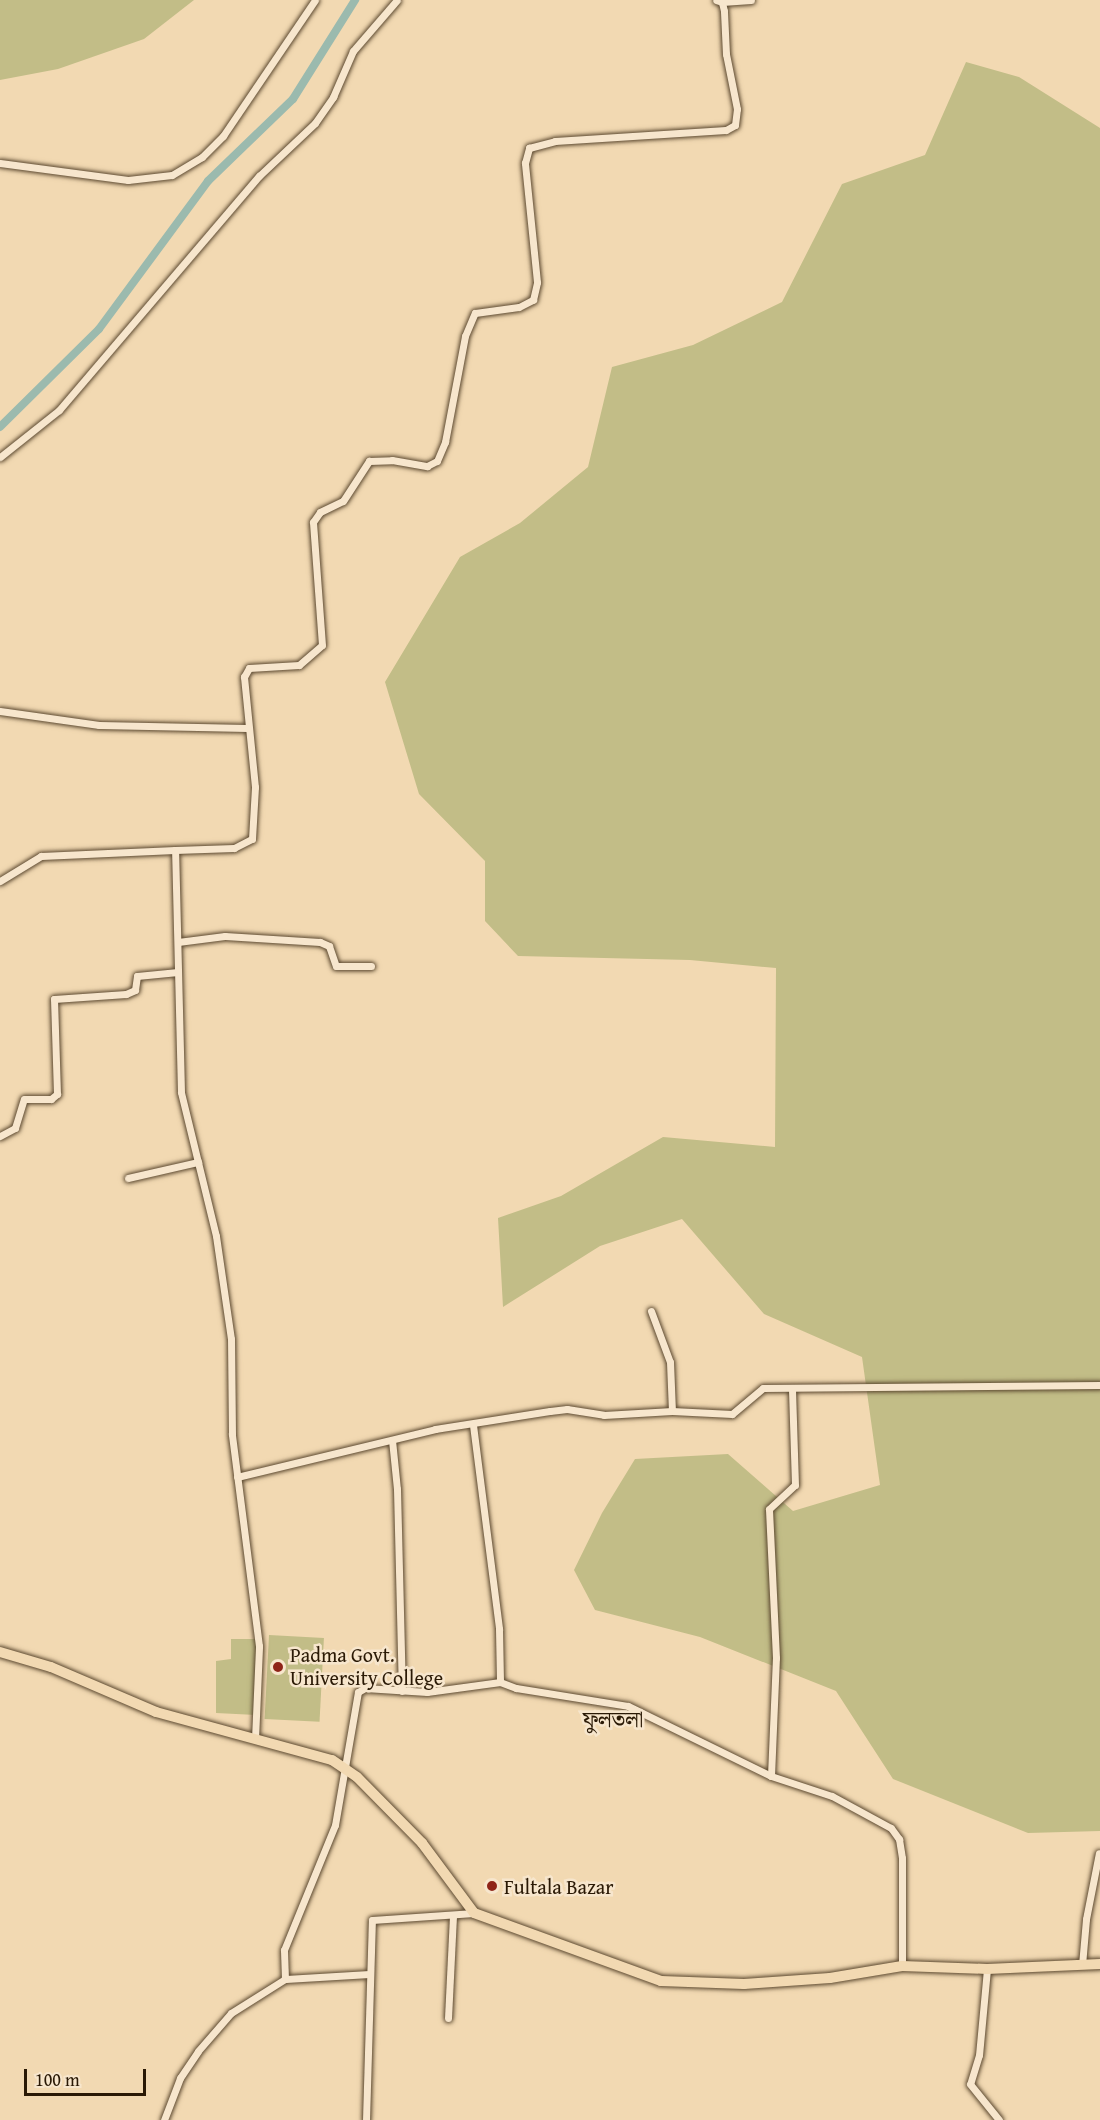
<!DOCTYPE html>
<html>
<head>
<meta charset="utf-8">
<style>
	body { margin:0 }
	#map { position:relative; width:1100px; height:2120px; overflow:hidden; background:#f2d9b2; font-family:"Gentium Book Plus","Noto Serif Bengali",serif }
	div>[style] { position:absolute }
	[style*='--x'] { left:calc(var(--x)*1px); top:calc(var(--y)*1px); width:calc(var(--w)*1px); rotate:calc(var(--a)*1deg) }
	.green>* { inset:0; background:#c2bd87; transform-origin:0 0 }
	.canal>* { height:8px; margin:-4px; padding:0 4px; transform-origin:4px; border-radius:4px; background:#9bbaae }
	.roads { filter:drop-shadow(0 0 2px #5c4930) drop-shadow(0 0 2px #5c4930) }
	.street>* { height:7px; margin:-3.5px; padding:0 3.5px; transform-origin:3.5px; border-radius:3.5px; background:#f7e6cd }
	.primary>* { height:10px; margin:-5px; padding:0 5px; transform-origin:5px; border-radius:5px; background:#f2d9b2 }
	.dots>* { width:16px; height:16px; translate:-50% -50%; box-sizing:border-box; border:3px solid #f7e6cd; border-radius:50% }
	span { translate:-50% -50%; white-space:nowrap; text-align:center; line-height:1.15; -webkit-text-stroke:5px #f7e6cd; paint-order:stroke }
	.poi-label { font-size:20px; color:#2a1905 }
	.left { translate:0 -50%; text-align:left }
	.quarter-label { font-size:22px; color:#2a1905 }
	.scale { position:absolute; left:24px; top:2069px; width:122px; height:27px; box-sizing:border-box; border:3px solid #2a1905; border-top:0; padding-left:8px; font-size:18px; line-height:21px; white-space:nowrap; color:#2a1905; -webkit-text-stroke:4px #f7e6cd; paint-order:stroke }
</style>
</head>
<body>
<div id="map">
	<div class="green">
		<i style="clip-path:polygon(0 0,194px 0,144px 39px,58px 69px,0 80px)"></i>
		<i style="clip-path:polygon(966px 62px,1019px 77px,1100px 128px,1100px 1831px,1028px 1833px,893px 1779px,836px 1691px,700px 1637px,595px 1610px,574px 1570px,602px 1513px,635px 1459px,728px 1454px,793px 1511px,880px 1485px,862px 1357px,764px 1314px,682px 1219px,600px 1246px,503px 1307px,498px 1218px,561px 1196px,663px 1137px,775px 1147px,776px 968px,690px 960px,518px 956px,485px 921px,485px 861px,419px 794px,385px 682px,460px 557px,520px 523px,588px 467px,612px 367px,693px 345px,782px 302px,842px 184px,925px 155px)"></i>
		<i style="left:269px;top:1635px;width:55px;height:84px;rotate:3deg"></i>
		<i style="clip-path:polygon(231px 1639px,256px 1639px,257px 1715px,216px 1713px,216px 1661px,231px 1659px)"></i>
	</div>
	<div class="canal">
		<i style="--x:0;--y:427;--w:139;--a:-44.7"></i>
		<i style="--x:99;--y:329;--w:184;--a:-53.6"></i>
		<i style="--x:208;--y:181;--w:118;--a:-44"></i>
		<i style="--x:293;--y:99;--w:117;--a:-57.9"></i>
	</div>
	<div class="roads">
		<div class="street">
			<i style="--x:722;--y:2;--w:29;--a:-4"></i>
			<i style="--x:0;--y:163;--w:129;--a:7.6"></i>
			<i style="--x:128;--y:180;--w:44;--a:-6.5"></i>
			<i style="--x:172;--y:175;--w:35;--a:-31"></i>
			<i style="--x:202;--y:157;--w:30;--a:-45"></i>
			<i style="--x:223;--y:136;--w:164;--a:-55.9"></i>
			<i style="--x:0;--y:457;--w:75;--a:-38.5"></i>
			<i style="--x:59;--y:410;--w:308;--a:-49.5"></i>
			<i style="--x:259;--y:176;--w:77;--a:-43.4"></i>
			<i style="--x:315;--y:123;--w:32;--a:-55"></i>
			<i style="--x:333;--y:97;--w:50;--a:-66.5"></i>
			<i style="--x:353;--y:51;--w:67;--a:-49.2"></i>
			<i style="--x:0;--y:711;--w:100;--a:8"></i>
			<i style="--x:99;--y:725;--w:148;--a:1.2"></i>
			<i style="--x:0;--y:881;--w:48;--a:-31.4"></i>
			<i style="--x:41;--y:856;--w:134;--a:-2.6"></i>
			<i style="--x:178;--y:942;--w:47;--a:-7.3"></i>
			<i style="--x:225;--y:936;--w:95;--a:3.6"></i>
			<i style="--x:320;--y:942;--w:10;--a:24"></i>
			<i style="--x:329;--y:946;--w:21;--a:71"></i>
			<i style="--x:336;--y:966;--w:35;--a:0"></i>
			<i style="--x:0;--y:1136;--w:17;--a:-28"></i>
			<i style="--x:15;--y:1128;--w:30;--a:-73"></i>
			<i style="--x:24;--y:1099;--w:27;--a:0"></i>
			<i style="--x:51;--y:1099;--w:8;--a:-40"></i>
			<i style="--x:57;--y:1094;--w:95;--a:-91.8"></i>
			<i style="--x:54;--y:999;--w:72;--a:-4"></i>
			<i style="--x:126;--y:994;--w:10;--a:-24"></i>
			<i style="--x:135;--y:990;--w:14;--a:-82"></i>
			<i style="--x:137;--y:976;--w:41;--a:-5.6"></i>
			<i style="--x:128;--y:1178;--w:72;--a:-12.9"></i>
			<i style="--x:651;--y:1311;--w:54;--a:69.6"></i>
			<i style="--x:670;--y:1362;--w:49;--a:87.7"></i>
			<i style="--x:473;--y:1425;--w:206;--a:82.7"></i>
			<i style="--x:499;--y:1629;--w:53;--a:88.9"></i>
			<i style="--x:392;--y:1440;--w:49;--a:84.2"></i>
			<i style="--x:397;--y:1489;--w:202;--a:88.6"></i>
			<i style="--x:237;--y:1477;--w:204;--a:-13.6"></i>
			<i style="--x:435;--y:1429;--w:116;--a:-8.9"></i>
			<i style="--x:550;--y:1411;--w:17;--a:-7"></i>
			<i style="--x:567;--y:1409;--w:37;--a:9"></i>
			<i style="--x:604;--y:1415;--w:68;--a:-3.4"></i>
			<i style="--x:672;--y:1411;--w:60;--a:2.9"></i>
			<i style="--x:732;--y:1414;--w:40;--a:-40"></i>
			<i style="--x:763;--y:1388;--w:337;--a:-0.5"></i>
			<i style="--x:255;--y:1739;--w:93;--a:-87.5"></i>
			<i style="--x:259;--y:1646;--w:214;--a:-97.3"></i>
			<i style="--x:232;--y:1434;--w:95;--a:-90.6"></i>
			<i style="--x:231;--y:1339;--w:104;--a:-98.3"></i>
			<i style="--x:216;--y:1236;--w:148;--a:-103.7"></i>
			<i style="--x:181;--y:1092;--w:242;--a:-91.4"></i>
			<i style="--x:175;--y:850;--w:59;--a:-1.9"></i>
			<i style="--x:234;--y:848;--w:20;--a:-27"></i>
			<i style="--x:252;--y:839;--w:52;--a:-86.7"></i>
			<i style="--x:255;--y:787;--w:111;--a:-95.7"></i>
			<i style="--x:244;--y:677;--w:10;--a:-61"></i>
			<i style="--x:249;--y:668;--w:50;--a:-3.4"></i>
			<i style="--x:299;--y:665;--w:30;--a:-41"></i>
			<i style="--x:322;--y:645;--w:123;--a:-94.2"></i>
			<i style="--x:313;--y:522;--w:12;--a:-55"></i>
			<i style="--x:320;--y:512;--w:25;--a:-26"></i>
			<i style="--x:343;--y:501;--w:48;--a:-57"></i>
			<i style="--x:369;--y:461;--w:23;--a:-2"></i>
			<i style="--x:392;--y:460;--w:36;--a:10"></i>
			<i style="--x:427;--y:466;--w:11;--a:-27"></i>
			<i style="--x:437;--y:461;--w:21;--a:-67"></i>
			<i style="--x:445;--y:442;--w:108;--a:-79.3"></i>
			<i style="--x:465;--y:336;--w:25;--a:-67"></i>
			<i style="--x:475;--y:313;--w:44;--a:-7.8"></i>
			<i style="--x:519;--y:307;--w:16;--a:-27"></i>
			<i style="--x:533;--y:300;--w:18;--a:-77"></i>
			<i style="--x:537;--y:282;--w:120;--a:-95.8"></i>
			<i style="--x:525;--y:163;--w:16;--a:-75"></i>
			<i style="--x:529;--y:148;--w:27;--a:-15"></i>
			<i style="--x:555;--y:141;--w:171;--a:-3.7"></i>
			<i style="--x:726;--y:130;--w:10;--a:-29"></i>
			<i style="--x:735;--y:125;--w:16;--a:-83"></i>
			<i style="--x:737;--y:109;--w:56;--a:-101.3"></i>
			<i style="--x:726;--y:54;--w:43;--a:-92.7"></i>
			<i style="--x:724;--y:11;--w:9;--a:-103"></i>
			<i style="--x:722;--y:2;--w:6;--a:-162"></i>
			<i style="--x:771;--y:1776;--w:118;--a:-87.6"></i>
			<i style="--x:776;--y:1658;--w:149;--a:-92.7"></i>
			<i style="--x:769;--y:1509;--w:35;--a:-43"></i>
			<i style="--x:795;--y:1485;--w:97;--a:-91.8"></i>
			<i style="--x:1082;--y:1965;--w:46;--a:-85"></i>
			<i style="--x:1086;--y:1919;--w:67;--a:-78.9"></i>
			<i style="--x:987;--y:1969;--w:86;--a:95.3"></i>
			<i style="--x:979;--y:2055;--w:30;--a:107"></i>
			<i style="--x:970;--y:2084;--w:46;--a:51.1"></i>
			<i style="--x:285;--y:1979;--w:29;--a:-92"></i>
			<i style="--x:284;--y:1950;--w:135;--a:-67.8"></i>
			<i style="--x:335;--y:1825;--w:135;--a:-80.2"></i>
			<i style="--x:358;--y:1692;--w:8;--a:-30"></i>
			<i style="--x:365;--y:1688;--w:62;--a:3.7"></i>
			<i style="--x:427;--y:1692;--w:74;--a:-7.8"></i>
			<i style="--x:500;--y:1682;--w:17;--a:21"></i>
			<i style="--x:516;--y:1688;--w:113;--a:9.1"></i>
			<i style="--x:628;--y:1706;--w:159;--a:26.1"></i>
			<i style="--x:771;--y:1776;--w:64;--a:18.2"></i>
			<i style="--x:832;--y:1796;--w:67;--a:28.5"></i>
			<i style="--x:891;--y:1828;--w:14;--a:54"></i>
			<i style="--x:899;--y:1839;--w:19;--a:81"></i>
			<i style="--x:902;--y:1858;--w:108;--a:90"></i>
			<i style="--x:448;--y:2018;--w:102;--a:-87.2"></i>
			<i style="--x:164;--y:2120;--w:45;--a:-69.1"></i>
			<i style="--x:180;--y:2078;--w:32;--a:-56"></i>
			<i style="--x:198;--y:2051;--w:50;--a:-49"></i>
			<i style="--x:231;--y:2013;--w:64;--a:-32.2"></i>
			<i style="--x:285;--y:1979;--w:85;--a:-3.4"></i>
			<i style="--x:366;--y:2120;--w:200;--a:-88.3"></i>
			<i style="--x:372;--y:1920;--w:102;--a:-3.9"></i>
		</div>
		<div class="primary">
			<i style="--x:0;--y:1652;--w:53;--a:16.4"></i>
			<i style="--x:51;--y:1667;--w:114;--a:23.2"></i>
			<i style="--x:156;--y:1712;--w:182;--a:15.3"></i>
			<i style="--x:332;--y:1760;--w:30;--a:34"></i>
			<i style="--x:357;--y:1777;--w:93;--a:45.4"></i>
			<i style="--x:422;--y:1843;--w:87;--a:53.4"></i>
			<i style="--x:474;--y:1913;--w:199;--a:20"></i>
			<i style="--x:661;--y:1981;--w:83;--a:2.1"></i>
			<i style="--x:744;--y:1984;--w:86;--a:-4"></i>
			<i style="--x:830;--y:1978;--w:73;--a:-9.5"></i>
			<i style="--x:902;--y:1966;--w:85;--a:2"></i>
			<i style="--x:987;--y:1969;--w:113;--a:-2.5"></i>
		</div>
	</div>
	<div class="dots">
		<i style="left:278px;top:1667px;background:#8f2418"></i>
		<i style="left:492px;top:1886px;background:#8f2418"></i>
	</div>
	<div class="poi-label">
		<span class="left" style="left:290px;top:1666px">Padma Govt.<br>University College</span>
		<span class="left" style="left:504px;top:1886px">Fultala Bazar</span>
	</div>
	<div class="quarter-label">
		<span style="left:613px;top:1720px">ফুলতলা</span>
	</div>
	<div class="scale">100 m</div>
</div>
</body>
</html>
